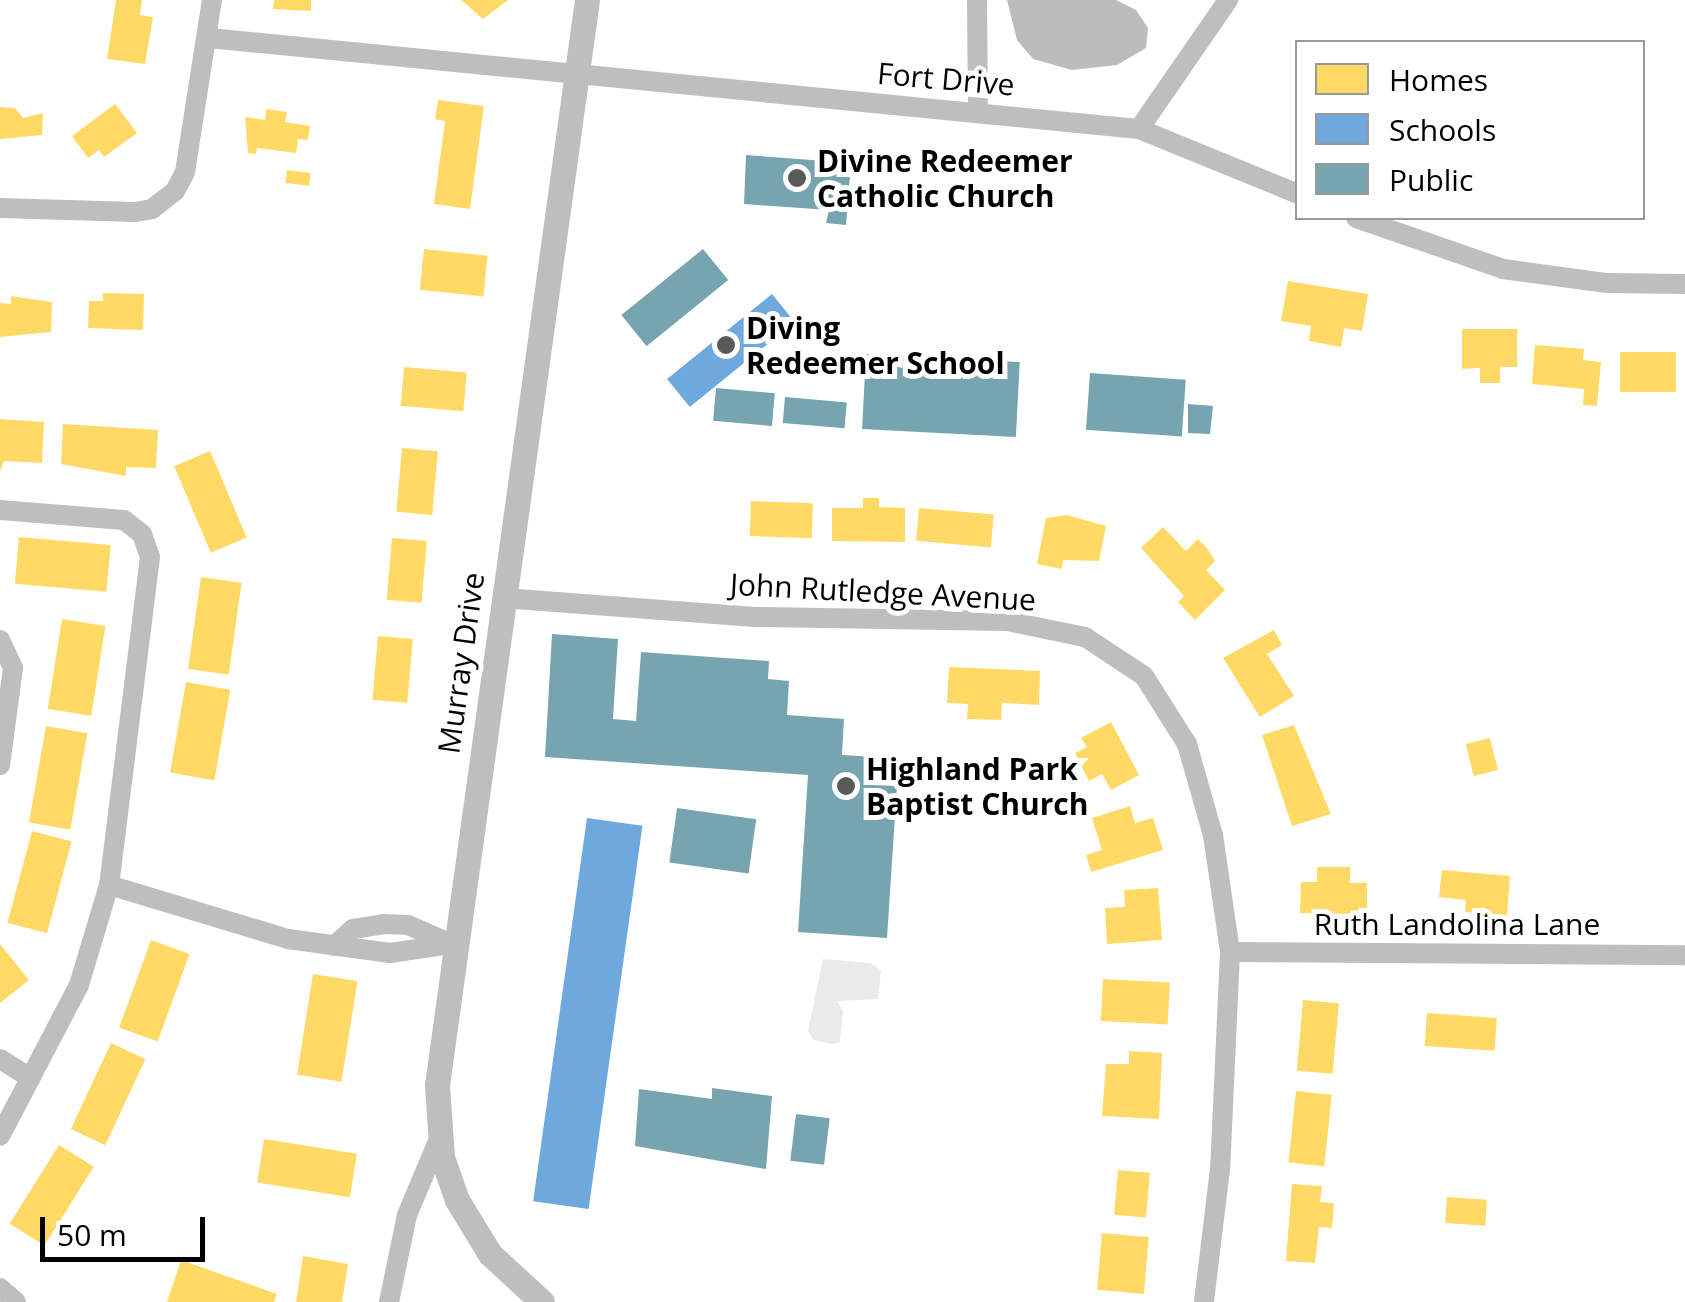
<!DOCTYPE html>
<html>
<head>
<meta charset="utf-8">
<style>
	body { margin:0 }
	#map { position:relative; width:1685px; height:1302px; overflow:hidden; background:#fff; font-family:"Open Sans",sans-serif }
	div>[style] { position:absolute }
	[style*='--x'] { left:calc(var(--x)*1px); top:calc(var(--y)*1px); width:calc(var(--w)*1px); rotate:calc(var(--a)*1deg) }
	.green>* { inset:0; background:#eaeaea }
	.water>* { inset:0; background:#bcbcbc }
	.homes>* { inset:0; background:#ffd966; transform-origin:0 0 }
	.schools>* { inset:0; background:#6fa8dc; transform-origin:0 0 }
	.public>* { inset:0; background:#76a5af; transform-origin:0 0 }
	.minor>* { height:20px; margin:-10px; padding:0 10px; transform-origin:10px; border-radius:10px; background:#bebebe }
	.tertiary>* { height:25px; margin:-12.5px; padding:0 12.5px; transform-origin:12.5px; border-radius:12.5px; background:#bebebe }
	.dots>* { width:28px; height:28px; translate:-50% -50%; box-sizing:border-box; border:5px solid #fff; border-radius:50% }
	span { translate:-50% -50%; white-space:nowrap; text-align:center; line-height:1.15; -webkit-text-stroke:10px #fff; paint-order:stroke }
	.street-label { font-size:30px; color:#000 }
	.poi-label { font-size:30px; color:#000; font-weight:700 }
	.left { translate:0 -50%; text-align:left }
	.legend { position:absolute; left:1295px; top:40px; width:350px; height:180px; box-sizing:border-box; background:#fff; border:2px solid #999; margin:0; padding:12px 18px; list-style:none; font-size:30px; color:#000 }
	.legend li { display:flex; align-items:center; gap:20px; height:50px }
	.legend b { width:50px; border:2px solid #999 }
	.scale { position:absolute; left:40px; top:1217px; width:165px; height:45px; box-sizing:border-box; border:5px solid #000; border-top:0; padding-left:12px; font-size:30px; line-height:35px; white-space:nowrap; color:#000; -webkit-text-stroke:8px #fff; paint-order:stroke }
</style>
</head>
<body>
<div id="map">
	<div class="green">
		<i style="clip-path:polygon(823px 959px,870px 963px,881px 970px,878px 999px,837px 1001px,843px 1011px,840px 1042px,832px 1044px,814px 1040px,808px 1031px)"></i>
	</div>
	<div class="water">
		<i style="clip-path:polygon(1007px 0,1116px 0,1136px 10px,1148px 28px,1146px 48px,1117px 65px,1072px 70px,1033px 59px,1017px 40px)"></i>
	</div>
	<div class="homes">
		<i style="clip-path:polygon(116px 0,142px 0,140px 15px,153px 17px,145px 64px,107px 59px)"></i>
		<i style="clip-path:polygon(274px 0,311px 0,311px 11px,273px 9px)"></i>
		<i style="clip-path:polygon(461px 0,508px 0,483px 19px)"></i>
		<i style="clip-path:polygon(438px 100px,484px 106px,470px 209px,434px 204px,445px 121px,435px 119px)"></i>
		<i style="clip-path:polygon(115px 104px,137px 133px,104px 157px,99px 150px,88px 158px,72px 136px)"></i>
		<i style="clip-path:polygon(0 107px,15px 108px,23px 118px,43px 113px,42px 135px,0 139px)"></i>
		<i style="clip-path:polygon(266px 109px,287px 112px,285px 122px,310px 126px,308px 140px,298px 139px,296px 153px,257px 148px,256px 154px,248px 153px,245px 117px,265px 120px)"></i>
		<i style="left:287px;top:170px;width:24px;height:13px;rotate:7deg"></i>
		<i style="left:424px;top:249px;width:64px;height:41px;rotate:6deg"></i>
		<i style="clip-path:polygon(1288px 281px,1368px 294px,1362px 331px,1344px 328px,1341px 347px,1309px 341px,1311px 326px,1281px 321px)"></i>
		<i style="clip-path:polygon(103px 293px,144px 294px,143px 330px,88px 328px,89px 301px,103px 301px)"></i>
		<i style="clip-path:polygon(11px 296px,52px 302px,51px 332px,0 337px,0 303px,11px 304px)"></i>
		<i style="clip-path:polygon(1462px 329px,1517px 329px,1517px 367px,1500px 367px,1500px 383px,1480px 383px,1480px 368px,1462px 369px)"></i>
		<i style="clip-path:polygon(1535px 345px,1584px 349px,1583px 360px,1601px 362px,1597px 406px,1583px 405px,1584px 389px,1532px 384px)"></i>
		<i style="left:1620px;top:352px;width:56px;height:40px"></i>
		<i style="left:404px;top:367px;width:63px;height:39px;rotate:5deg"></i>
		<i style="clip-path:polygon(0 419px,44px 422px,42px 463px,4px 461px,0 472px)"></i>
		<i style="clip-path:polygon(63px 424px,158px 430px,156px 468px,126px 467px,126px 476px,61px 464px)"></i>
		<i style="left:402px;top:448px;width:36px;height:64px;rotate:5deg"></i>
		<i style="left:210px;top:451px;width:94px;height:39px;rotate:67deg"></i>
		<i style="clip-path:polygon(863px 498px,879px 498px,879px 507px,905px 508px,905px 542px,832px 541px,832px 508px,863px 508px)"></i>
		<i style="left:751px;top:501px;width:62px;height:35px;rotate:2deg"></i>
		<i style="left:919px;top:508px;width:75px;height:33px;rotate:5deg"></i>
		<i style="clip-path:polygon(1067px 515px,1106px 526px,1099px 561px,1063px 560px,1062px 569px,1037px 564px,1046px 518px)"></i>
		<i style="clip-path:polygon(1163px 527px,1186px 551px,1198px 539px,1207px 548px,1215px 561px,1206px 570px,1225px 590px,1195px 620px,1178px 602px,1184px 596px,1141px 548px)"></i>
		<i style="left:19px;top:537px;width:92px;height:47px;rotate:5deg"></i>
		<i style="left:392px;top:538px;width:35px;height:62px;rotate:5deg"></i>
		<i style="left:201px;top:577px;width:41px;height:93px;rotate:8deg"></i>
		<i style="left:62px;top:619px;width:44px;height:91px;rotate:9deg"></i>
		<i style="clip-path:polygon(1274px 630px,1282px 645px,1267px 654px,1294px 696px,1260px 717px,1223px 658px)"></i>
		<i style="left:378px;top:636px;width:35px;height:64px;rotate:5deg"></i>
		<i style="clip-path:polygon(949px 667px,1040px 671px,1039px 705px,1002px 703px,1001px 720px,967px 719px,968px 704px,947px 703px)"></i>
		<i style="left:186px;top:682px;width:45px;height:92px;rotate:10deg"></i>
		<i style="clip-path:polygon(1111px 722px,1139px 775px,1111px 790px,1102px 774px,1089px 781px,1075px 753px,1087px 747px,1081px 738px)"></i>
		<i style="clip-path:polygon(1294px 725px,1331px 814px,1292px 826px,1262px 735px)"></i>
		<i style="left:46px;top:726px;width:42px;height:98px;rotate:10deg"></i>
		<i style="left:1490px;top:738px;width:33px;height:25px;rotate:76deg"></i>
		<i style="clip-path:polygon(1130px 806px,1135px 823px,1153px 818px,1163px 850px,1091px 872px,1086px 855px,1102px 850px,1092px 818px)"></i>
		<i style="left:32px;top:831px;width:41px;height:95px;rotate:15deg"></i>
		<i style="clip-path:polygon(1317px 867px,1350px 867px,1350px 883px,1367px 883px,1367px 914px,1300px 913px,1301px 882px,1317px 882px)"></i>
		<i style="clip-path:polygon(1442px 870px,1510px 876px,1507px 916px,1465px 912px,1466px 900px,1439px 897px)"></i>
		<i style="clip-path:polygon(1158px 888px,1162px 940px,1107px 944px,1105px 908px,1125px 907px,1124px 890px)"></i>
		<i style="left:151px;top:940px;width:41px;height:93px;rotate:20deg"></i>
		<i style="clip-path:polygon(0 944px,29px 980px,0 1003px)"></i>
		<i style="left:313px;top:974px;width:45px;height:102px;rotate:9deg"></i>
		<i style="left:1103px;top:979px;width:67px;height:42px;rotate:3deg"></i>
		<i style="left:1303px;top:1000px;width:36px;height:71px;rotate:5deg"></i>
		<i style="left:1427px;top:1013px;width:70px;height:33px;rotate:4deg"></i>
		<i style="left:111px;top:1043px;width:38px;height:95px;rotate:25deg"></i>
		<i style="clip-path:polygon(1129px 1051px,1162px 1053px,1159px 1119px,1102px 1116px,1106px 1064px,1129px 1064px)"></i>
		<i style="left:1296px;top:1091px;width:36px;height:72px;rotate:6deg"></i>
		<i style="left:264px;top:1139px;width:94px;height:44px;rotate:9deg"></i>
		<i style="left:59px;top:1145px;width:41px;height:93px;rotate:32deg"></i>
		<i style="left:1118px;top:1170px;width:32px;height:45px;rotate:5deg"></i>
		<i style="clip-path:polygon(1292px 1184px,1322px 1186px,1320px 1202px,1334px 1203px,1332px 1228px,1319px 1227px,1315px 1263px,1286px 1261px)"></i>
		<i style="left:1447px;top:1197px;width:40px;height:26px;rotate:4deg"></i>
		<i style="left:1102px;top:1233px;width:47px;height:57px;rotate:5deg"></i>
		<i style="clip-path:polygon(303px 1256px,348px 1264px,342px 1302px,296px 1302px)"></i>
		<i style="clip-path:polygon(181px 1260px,277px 1294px,274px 1302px,167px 1302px)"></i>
	</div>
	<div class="schools">
		<i style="left:772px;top:294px;width:36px;height:135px;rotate:51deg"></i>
		<i style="left:587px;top:818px;width:56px;height:387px;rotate:8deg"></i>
	</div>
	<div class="public">
		<i style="clip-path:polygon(746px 155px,851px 163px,846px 225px,826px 223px,829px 210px,744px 204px)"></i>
		<i style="left:703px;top:249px;width:40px;height:105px;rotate:51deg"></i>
		<i style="left:866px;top:354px;width:154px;height:75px;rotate:3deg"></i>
		<i style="left:1090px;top:373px;width:96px;height:57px;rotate:4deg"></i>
		<i style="left:716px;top:388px;width:59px;height:33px;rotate:5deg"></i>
		<i style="left:785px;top:397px;width:62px;height:26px;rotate:5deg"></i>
		<i style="clip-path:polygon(1188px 404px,1213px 406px,1210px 434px,1188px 433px)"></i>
		<i style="clip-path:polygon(552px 634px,618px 639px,613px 719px,636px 721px,641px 652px,769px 661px,768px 679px,789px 681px,787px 715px,844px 719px,842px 755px,875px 757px,873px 785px,897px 786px,887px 938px,798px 932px,808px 775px,545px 757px)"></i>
		<i style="left:677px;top:808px;width:80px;height:55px;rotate:8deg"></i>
		<i style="clip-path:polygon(712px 1088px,772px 1096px,766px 1169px,635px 1146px,639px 1089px,712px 1099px)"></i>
		<i style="left:796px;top:1114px;width:34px;height:47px;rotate:7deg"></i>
	</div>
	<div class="minor">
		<i style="--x:977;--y:0;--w:111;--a:89.5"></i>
		<i style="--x:209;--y:38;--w:934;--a:5.59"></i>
		<i style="--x:1139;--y:129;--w:172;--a:22.2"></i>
		<i style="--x:1139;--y:129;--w:157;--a:-55.4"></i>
		<i style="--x:0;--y:208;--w:135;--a:1.7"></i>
		<i style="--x:135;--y:212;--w:17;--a:-10"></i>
		<i style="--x:152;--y:209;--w:29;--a:-38"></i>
		<i style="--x:175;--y:191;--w:21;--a:-62"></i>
		<i style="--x:185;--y:172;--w:174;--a:-81.1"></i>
		<i style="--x:1356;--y:218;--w:156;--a:19.1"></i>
		<i style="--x:1503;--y:269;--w:105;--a:7.7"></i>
		<i style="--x:1607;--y:283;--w:78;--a:0.7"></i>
		<i style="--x:0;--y:510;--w:124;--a:4.6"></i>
		<i style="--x:124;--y:520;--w:23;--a:38"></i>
		<i style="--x:142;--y:534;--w:24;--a:71"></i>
		<i style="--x:150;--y:557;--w:331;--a:97.1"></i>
		<i style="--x:109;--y:885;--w:104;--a:106.7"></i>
		<i style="--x:79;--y:985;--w:170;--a:117.6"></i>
		<i style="--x:503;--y:598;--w:256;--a:4.3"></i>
		<i style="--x:758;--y:617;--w:249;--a:0.9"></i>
		<i style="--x:1007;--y:621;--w:80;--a:11.6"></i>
		<i style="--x:1085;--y:637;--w:71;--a:33.5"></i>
		<i style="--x:1144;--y:676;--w:80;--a:57.7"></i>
		<i style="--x:1187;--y:744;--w:95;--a:74.1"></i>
		<i style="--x:1213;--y:835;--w:118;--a:81.7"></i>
		<i style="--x:1230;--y:952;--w:217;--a:92.6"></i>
		<i style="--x:1220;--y:1169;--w:134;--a:96.9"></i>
		<i style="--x:0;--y:640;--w:31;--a:65"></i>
		<i style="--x:13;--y:668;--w:98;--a:97.6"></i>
		<i style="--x:109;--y:885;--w:187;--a:16.8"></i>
		<i style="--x:288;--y:939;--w:103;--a:7.8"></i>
		<i style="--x:390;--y:953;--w:63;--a:-8.3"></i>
		<i style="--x:334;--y:946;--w:25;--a:-42"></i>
		<i style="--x:353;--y:929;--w:30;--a:-9"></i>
		<i style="--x:383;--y:924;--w:25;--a:2"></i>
		<i style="--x:408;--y:925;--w:48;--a:23.4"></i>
		<i style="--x:1230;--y:952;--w:455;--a:0.4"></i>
		<i style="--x:0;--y:1059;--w:36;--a:32"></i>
		<i style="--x:0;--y:1288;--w:21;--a:41"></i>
		<i style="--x:389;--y:1302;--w:89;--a:-78.3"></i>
		<i style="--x:407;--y:1215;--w:82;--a:-67.2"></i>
	</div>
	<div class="tertiary">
		<i style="--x:542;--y:1302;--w:71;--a:-137.3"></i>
		<i style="--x:490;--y:1254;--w:63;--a:-121.4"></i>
		<i style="--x:457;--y:1200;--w:46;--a:-109.2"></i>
		<i style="--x:442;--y:1157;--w:72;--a:-94"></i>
		<i style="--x:437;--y:1085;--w:1095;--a:-82.13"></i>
	</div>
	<div class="dots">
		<i style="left:797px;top:178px;background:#595959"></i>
		<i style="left:726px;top:345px;background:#595959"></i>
		<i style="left:846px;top:786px;background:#595959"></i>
	</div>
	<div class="street-label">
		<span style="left:946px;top:79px;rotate:5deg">Fort Drive</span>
		<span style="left:883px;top:592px;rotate:3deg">John Rutledge Avenue</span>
		<span style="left:461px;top:663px;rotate:-82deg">Murray Drive</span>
		<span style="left:1457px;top:924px">Ruth Landolina Lane</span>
	</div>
	<div class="poi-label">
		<span class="left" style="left:817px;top:178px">Divine Redeemer<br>Catholic Church</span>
		<span class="left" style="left:746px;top:345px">Diving<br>Redeemer School</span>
		<span class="left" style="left:866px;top:786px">Highland Park<br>Baptist Church</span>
	</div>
	<ul class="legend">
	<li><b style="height:28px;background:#ffd966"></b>Homes</li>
	<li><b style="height:28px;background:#6fa8dc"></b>Schools</li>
	<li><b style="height:28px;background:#76a5af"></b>Public</li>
	</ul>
	<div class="scale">50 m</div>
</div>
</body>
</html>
